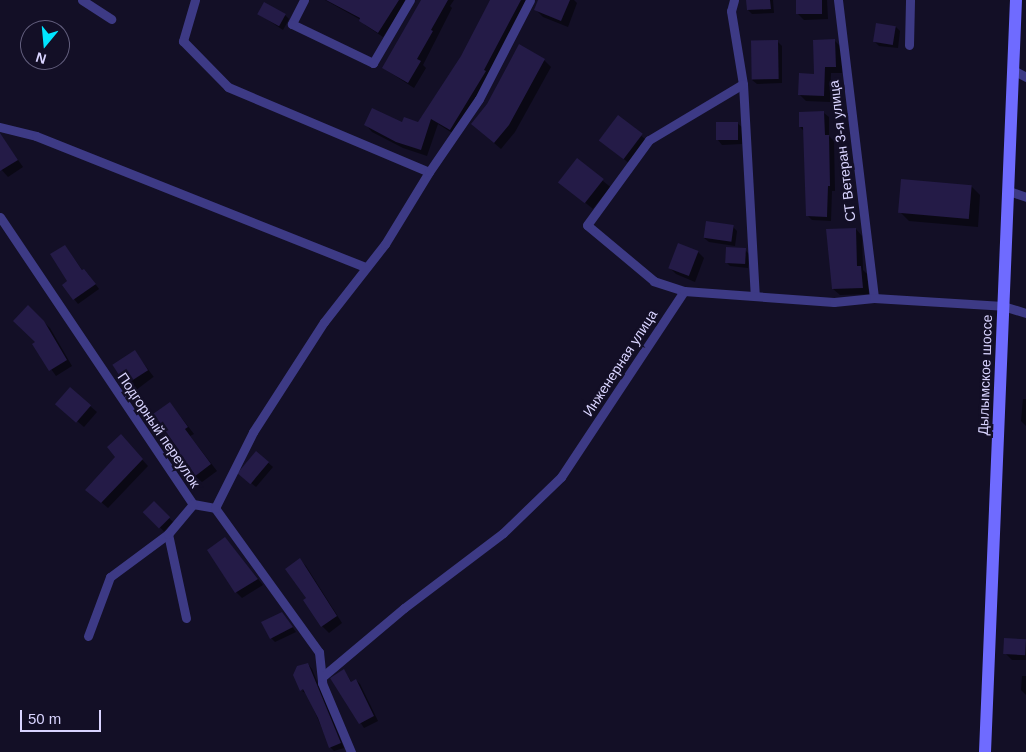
<!DOCTYPE html>
<html>
<head>
<meta charset="utf-8">
<style>
	body { margin:0 }
	#map { position:relative; width:1026px; height:752px; overflow:hidden; background:#130f26; font-family:Arial,sans-serif }
	div>[style] { position:absolute }
	[style*='--x'] { left:calc(var(--x)*1px); top:calc(var(--y)*1px); width:calc(var(--w)*1px); rotate:calc(var(--a)*1deg) }
	.shadow>* { inset:0; background:#0007; transform-origin:0 0 }
	.building>* { inset:0; background:#241b47; transform-origin:0 0 }
	.minor>* { height:9px; margin:-4.5px; padding:0 4.5px; transform-origin:4.5px; border-radius:4.5px; background:#3d3a85 }
	.secondary>* { height:12px; margin:-6px; padding:0 6px; transform-origin:6px; border-radius:6px; background:#6f6bff }
	span { translate:-50% -50%; white-space:nowrap; text-align:center; line-height:1.15; -webkit-text-stroke:5px #130f26; paint-order:stroke }
	.street-label { font-size:14px; color:#d9d4ff }
	.north { position:absolute; left:20px; top:20px; width:50px; height:50px; box-sizing:border-box; background:#130f26; border:1px solid #625e7d; border-radius:50%; rotate:197deg; font-size:14px; font-weight:700; line-height:20px; text-align:center; color:#d9d4ff }
	.north::after { content:''; display:block; margin:auto; width:18px; height:22px; background:#00e5ff; clip-path:polygon(50% 0,100% 100%,50% 72%,0 100%) }
	.scale { position:absolute; left:20px; top:710px; width:81px; height:22px; box-sizing:border-box; border:2px solid #d9d4ff; border-top:0; padding-left:6px; font-size:15px; line-height:18px; white-space:nowrap; color:#d9d4ff; -webkit-text-stroke:4px #130f26; paint-order:stroke }
</style>
</head>
<body>
<div id="map">
	<div class="shadow">
		<i style="clip-path:polygon(325px 0,407px 0,383px 37px,365px 25px,361px 20px)"></i>
		<i style="clip-path:polygon(423px 0,454px 0,450px 6px,452px 8px,423px 65px,426px 68px,414px 88px,383px 68px)"></i>
		<i style="clip-path:polygon(492px 0,530px 0,457px 136px,438px 124px,427px 156px,403px 148px,372px 132px,366px 125px,419px 123px,462px 57px)"></i>
		<i style="clip-path:polygon(540px 0,574px 0,577px 3px,568px 27px,543px 17px,536px 10px)"></i>
		<i style="clip-path:polygon(747px 0,773px 0,774px 13px,752px 14px,748px 10px)"></i>
		<i style="clip-path:polygon(796px 0,827px 0,828px 19px,804px 20px,798px 14px)"></i>
		<i style="clip-path:polygon(259px 14px,285px 15px,289px 19px,283px 30px)"></i>
		<i style="clip-path:polygon(896px 27px,900px 31px,898px 48px,879px 46px,875px 42px)"></i>
		<i style="clip-path:polygon(777px 41px,782px 46px,782px 83px,757px 84px,752px 80px)"></i>
		<i style="clip-path:polygon(835px 41px,841px 47px,842px 73px,831px 73px,830px 102px,806px 101px,799px 94px,815px 75px)"></i>
		<i style="clip-path:polygon(544px 60px,551px 67px,515px 132px,501px 149px,472px 124px,488px 105px)"></i>
		<i style="clip-path:polygon(824px 113px,829px 117px,829px 136px,834px 141px,835px 191px,832px 191px,831px 221px,812px 220px,807px 215px,804px 131px,800px 127px)"></i>
		<i style="left:618px;top:117px;width:40px;height:29px;rotate:39deg"></i>
		<i style="clip-path:polygon(737px 123px,742px 127px,742px 144px,722px 145px,718px 140px)"></i>
		<i style="clip-path:polygon(1px 136px,23px 167px,8px 177px,0 168px)"></i>
		<i style="left:577px;top:160px;width:43px;height:28px;rotate:39deg"></i>
		<i style="clip-path:polygon(971px 186px,980px 195px,978px 227px,909px 221px,900px 212px)"></i>
		<i style="clip-path:polygon(733px 227px,737px 231px,735px 246px,709px 242px,704px 238px)"></i>
		<i style="clip-path:polygon(856px 229px,862px 236px,863px 270px,867px 274px,869px 294px,840px 295px,833px 289px)"></i>
		<i style="clip-path:polygon(65px 246px,83px 271px,88px 274px,99px 289px,78px 304px,63px 285px,69px 281px)"></i>
		<i style="clip-path:polygon(745px 250px,749px 254px,748px 268px,730px 266px,726px 262px)"></i>
		<i style="clip-path:polygon(698px 252px,704px 258px,695px 282px,676px 274px,670px 268px)"></i>
		<i style="clip-path:polygon(28px 307px,50px 328px,72px 366px,56px 376px,34px 345px,37px 343px)"></i>
		<i style="left:135px;top:352px;width:31px;height:24px;rotate:53deg"></i>
		<i style="clip-path:polygon(1023px 399px,1026px 399px,1026px 426px,1021px 421px)"></i>
		<i style="clip-path:polygon(170px 403px,194px 434px,190px 436px,217px 471px,202px 482px,195px 476px,181px 450px)"></i>
		<i style="clip-path:polygon(90px 406px,97px 412px,84px 427px,64px 410px)"></i>
		<i style="clip-path:polygon(127px 443px,148px 466px,108px 508px,94px 496px)"></i>
		<i style="clip-path:polygon(257px 453px,273px 467px,256px 487px,245px 478px)"></i>
		<i style="left:154px;top:503px;width:27px;height:13px;rotate:45deg"></i>
		<i style="clip-path:polygon(230px 544px,263px 585px,242px 598px,236px 592px)"></i>
		<i style="clip-path:polygon(300px 560px,306px 566px,342px 623px,329px 633px,322px 626px)"></i>
		<i style="clip-path:polygon(282px 613px,296px 632px,275px 642px,271px 638px)"></i>
		<i style="clip-path:polygon(1026px 640px,1026px 660px,1012px 660px,1006px 654px)"></i>
		<i style="clip-path:polygon(308px 664px,312px 669px,344px 748px,334px 751px,330px 747px,307px 694px,302px 691px,309px 688px)"></i>
		<i style="clip-path:polygon(344px 670px,352px 683px,356px 680px,360px 684px,378px 721px,364px 728px,332px 679px)"></i>
		<i style="clip-path:polygon(1022px 676px,1026px 676px,1026px 695px,1021px 690px)"></i>
	</div>
	<div class="building">
		<i style="clip-path:polygon(326px 0,399px 0,378px 33px,359px 21px,360px 18px)"></i>
		<i style="clip-path:polygon(421px 0,448px 0,431px 30px,433px 31px,417px 59px,421px 61px,408px 83px,382px 68px)"></i>
		<i style="clip-path:polygon(490px 0,521px 0,484px 70px,486px 71px,450px 130px,431px 119px,421px 150px,396px 142px,364px 125px,372px 108px,402px 122px,404px 117px,418px 122px,461px 56px)"></i>
		<i style="clip-path:polygon(538px 0,570px 0,561px 21px,534px 10px)"></i>
		<i style="clip-path:polygon(746px 0,770px 0,771px 9px,747px 10px)"></i>
		<i style="left:796px;top:0;width:26px;height:14px"></i>
		<i style="left:264px;top:2px;width:25px;height:14px;rotate:29deg"></i>
		<i style="left:876px;top:23px;width:20px;height:19px;rotate:9deg"></i>
		<i style="clip-path:polygon(835px 39px,836px 67px,825px 67px,824px 96px,798px 95px,799px 73px,814px 74px,813px 40px)"></i>
		<i style="left:778px;top:40px;width:39px;height:27px;rotate:89deg"></i>
		<i style="clip-path:polygon(519px 44px,545px 59px,509px 125px,494px 143px,471px 124px,487px 104px)"></i>
		<i style="clip-path:polygon(824px 111px,825px 135px,829px 135px,830px 186px,828px 186px,827px 217px,806px 216px,803px 127px,799px 127px,799px 112px)"></i>
		<i style="left:618px;top:115px;width:31px;height:32px;rotate:37deg"></i>
		<i style="left:738px;top:122px;width:18px;height:22px;rotate:90deg"></i>
		<i style="clip-path:polygon(0 133px,18px 160px,0 171px)"></i>
		<i style="left:577px;top:158px;width:34px;height:31px;rotate:38deg"></i>
		<i style="left:901px;top:179px;width:71px;height:34px;rotate:5deg"></i>
		<i style="left:706px;top:221px;width:28px;height:17px;rotate:8deg"></i>
		<i style="clip-path:polygon(856px 228px,857px 266px,861px 266px,863px 288px,832px 289px,826px 229px)"></i>
		<i style="left:678px;top:243px;width:22px;height:27px;rotate:21deg"></i>
		<i style="clip-path:polygon(65px 245px,82px 270px,84px 269px,96px 284px,73px 300px,62px 285px,67px 281px,50px 254px)"></i>
		<i style="left:726px;top:247px;width:20px;height:16px;rotate:3deg"></i>
		<i style="clip-path:polygon(28px 305px,44px 321px,67px 360px,49px 371px,32px 344px,35px 342px,13px 321px)"></i>
		<i style="left:135px;top:350px;width:24px;height:27px;rotate:57deg"></i>
		<i style="left:70px;top:387px;width:28px;height:23px;rotate:41deg"></i>
		<i style="clip-path:polygon(170px 402px,188px 427px,185px 429px,211px 464px,194px 477px,176px 452px,179px 450px,153px 414px)"></i>
		<i style="clip-path:polygon(121px 434px,143px 459px,101px 503px,85px 490px,115px 457px,107px 447px)"></i>
		<i style="left:256px;top:451px;width:17px;height:29px;rotate:40deg"></i>
		<i style="left:154px;top:501px;width:23px;height:16px;rotate:45deg"></i>
		<i style="clip-path:polygon(225px 537px,258px 579px,235px 593px,207px 550px)"></i>
		<i style="clip-path:polygon(300px 558px,337px 616px,321px 627px,303px 600px,306px 598px,285px 569px)"></i>
		<i style="clip-path:polygon(282px 612px,293px 627px,270px 639px,261px 622px)"></i>
		<i style="left:1004px;top:638px;width:22px;height:16px;rotate:3deg"></i>
		<i style="clip-path:polygon(308px 663px,341px 743px,329px 748px,318px 718px,303px 689px,300px 691px,293px 675px,297px 666px)"></i>
		<i style="clip-path:polygon(344px 669px,351px 682px,356px 679px,374px 716px,359px 724px,330px 678px)"></i>
	</div>
	<div class="minor">
		<i style="--x:82;--y:0;--w:35;--a:33"></i>
		<i style="--x:195;--y:0;--w:43;--a:106.3"></i>
		<i style="--x:183;--y:41;--w:64;--a:45.6"></i>
		<i style="--x:228;--y:87;--w:218;--a:22.9"></i>
		<i style="--x:304;--y:0;--w:27;--a:117"></i>
		<i style="--x:292;--y:24;--w:90;--a:25.7"></i>
		<i style="--x:373;--y:63;--w:73;--a:-59.6"></i>
		<i style="--x:734;--y:0;--w:11;--a:105"></i>
		<i style="--x:731;--y:11;--w:74;--a:80.7"></i>
		<i style="--x:743;--y:84;--w:212;--a:86.8"></i>
		<i style="--x:838;--y:0;--w:300;--a:83.1"></i>
		<i style="--x:909;--y:45;--w:45;--a:-88.7"></i>
		<i style="--x:1013;--y:70;--w:15;--a:28"></i>
		<i style="--x:0;--y:127;--w:37;--a:14"></i>
		<i style="--x:36;--y:136;--w:355;--a:21.7"></i>
		<i style="--x:1009;--y:191;--w:18;--a:19"></i>
		<i style="--x:0;--y:217;--w:346;--a:56.1"></i>
		<i style="--x:193;--y:504;--w:22;--a:10"></i>
		<i style="--x:215;--y:508;--w:178;--a:54.2"></i>
		<i style="--x:319;--y:652;--w:31;--a:84"></i>
		<i style="--x:322;--y:683;--w:75;--a:67.2"></i>
		<i style="--x:684;--y:291;--w:32;--a:-162"></i>
		<i style="--x:654;--y:281;--w:87;--a:-140.1"></i>
		<i style="--x:587;--y:225;--w:105;--a:-53.9"></i>
		<i style="--x:649;--y:140;--w:109;--a:-30.8"></i>
		<i style="--x:215;--y:508;--w:85;--a:-63.4"></i>
		<i style="--x:253;--y:432;--w:131;--a:-57.2"></i>
		<i style="--x:324;--y:322;--w:99;--a:-52"></i>
		<i style="--x:385;--y:244;--w:84;--a:-58.6"></i>
		<i style="--x:429;--y:172;--w:88;--a:-55.6"></i>
		<i style="--x:479;--y:99;--w:111;--a:-62.7"></i>
		<i style="--x:168;--y:534;--w:86;--a:77.9"></i>
		<i style="--x:88;--y:636;--w:63;--a:-69.6"></i>
		<i style="--x:110;--y:577;--w:72;--a:-36.6"></i>
		<i style="--x:168;--y:534;--w:39;--a:-50"></i>
		<i style="--x:322;--y:677;--w:107;--a:-40.1"></i>
		<i style="--x:404;--y:608;--w:124;--a:-37.1"></i>
		<i style="--x:503;--y:533;--w:81;--a:-44"></i>
		<i style="--x:561;--y:477;--w:223;--a:-56.5"></i>
		<i style="--x:684;--y:291;--w:150;--a:4.2"></i>
		<i style="--x:834;--y:302;--w:40;--a:-5.7"></i>
		<i style="--x:874;--y:298;--w:129;--a:3.5"></i>
		<i style="--x:1003;--y:306;--w:24;--a:17"></i>
	</div>
	<div class="secondary">
		<i style="--x:985;--y:752;--w:753;--a:-87.64"></i>
	</div>
	<div class="street-label">
		<span style="left:842px;top:151px;rotate:-97deg">СТ Ветеран 3-я улица</span>
		<span style="left:620px;top:363px;rotate:-57deg">Инженерная улица</span>
		<span style="left:985px;top:375px;rotate:-88deg">Дылымское шоссе</span>
		<span style="left:159px;top:430px;rotate:56deg">Подгорный переулок</span>
	</div>
	<div class="north">N</div>
	<div class="scale">50 m</div>
</div>
</body>
</html>
